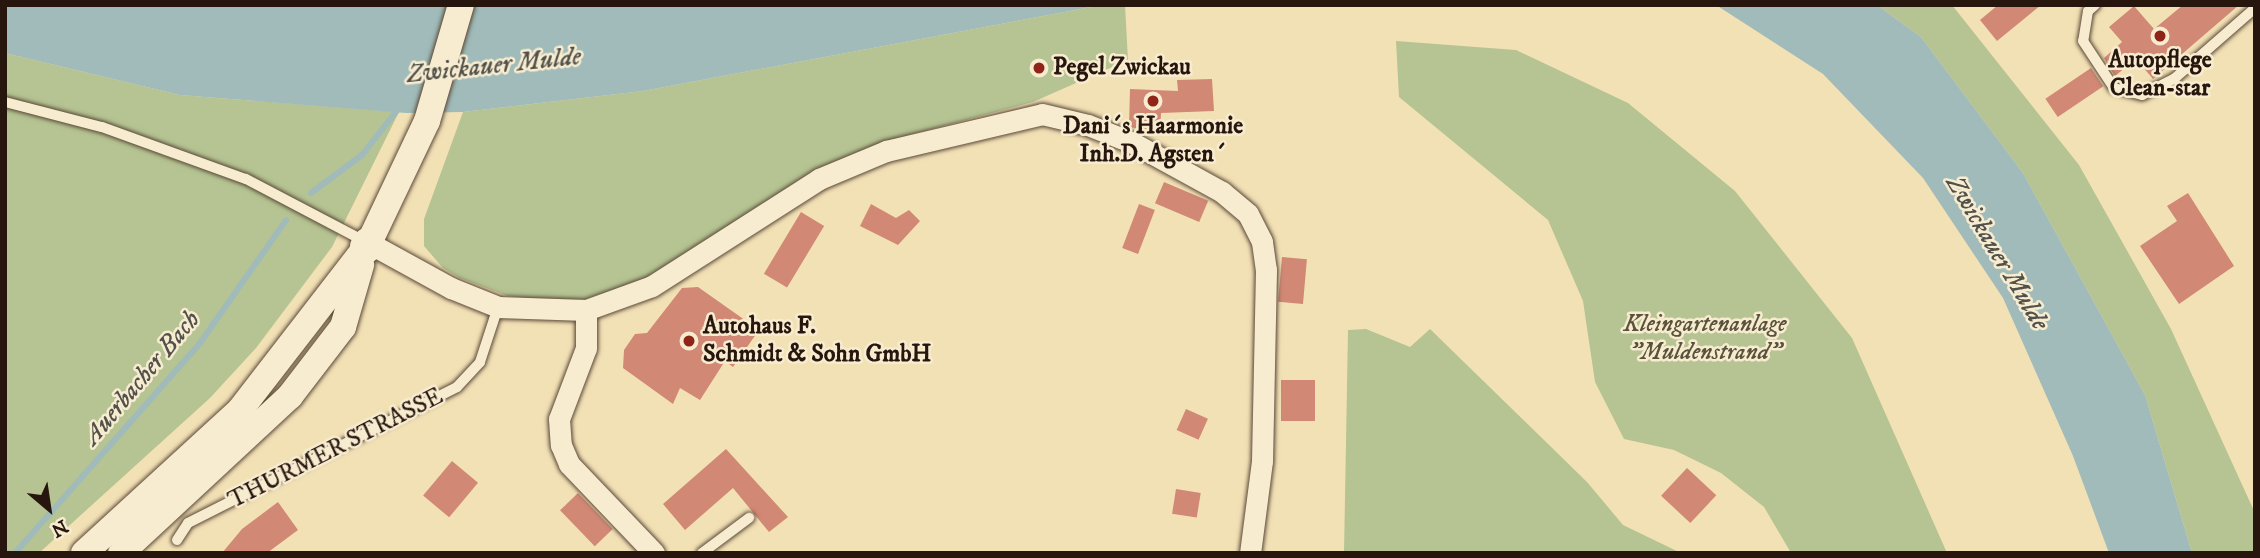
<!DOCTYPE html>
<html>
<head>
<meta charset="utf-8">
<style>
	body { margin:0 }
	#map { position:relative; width:2260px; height:558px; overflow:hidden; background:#f3e1b6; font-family:"IM FELL DW Pica",serif }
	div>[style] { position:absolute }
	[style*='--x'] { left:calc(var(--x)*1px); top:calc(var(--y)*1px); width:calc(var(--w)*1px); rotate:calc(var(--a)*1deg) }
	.green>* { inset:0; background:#b5c492 }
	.water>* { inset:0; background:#a0bbb9 }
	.stream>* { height:6px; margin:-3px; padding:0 3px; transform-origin:3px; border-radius:3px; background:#a0bbb9 }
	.building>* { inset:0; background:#d18875; transform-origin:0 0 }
	.roads { filter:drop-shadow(0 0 2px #5a4938) drop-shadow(0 0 2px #5a4938) }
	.service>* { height:10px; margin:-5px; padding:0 5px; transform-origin:5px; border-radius:5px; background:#f7ecd0 }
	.minor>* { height:21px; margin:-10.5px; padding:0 10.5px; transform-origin:10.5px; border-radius:10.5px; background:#f7ecd0 }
	.tertiary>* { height:26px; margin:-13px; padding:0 13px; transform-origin:13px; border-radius:13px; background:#f7ecd0 }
	.secondary>* { height:32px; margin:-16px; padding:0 16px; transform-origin:16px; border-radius:16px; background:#f7ecd0 }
	.dots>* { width:19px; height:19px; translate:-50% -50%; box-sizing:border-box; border:4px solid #f7ecd0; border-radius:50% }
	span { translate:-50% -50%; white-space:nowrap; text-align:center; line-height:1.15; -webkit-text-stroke:5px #f7ecd0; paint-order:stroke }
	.poi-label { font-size:24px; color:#27160e; font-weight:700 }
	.left { translate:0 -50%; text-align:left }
	.park-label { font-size:24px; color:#59533c; font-style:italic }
	.street-label { font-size:24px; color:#27160e }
	.water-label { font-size:26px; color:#51504a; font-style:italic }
	.frame { position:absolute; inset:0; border:7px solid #27160e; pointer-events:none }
	.north { position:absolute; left:14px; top:474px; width:70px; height:70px; -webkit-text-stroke:5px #f7ecd0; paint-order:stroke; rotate:151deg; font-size:19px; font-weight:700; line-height:28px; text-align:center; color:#27160e }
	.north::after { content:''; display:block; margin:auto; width:24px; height:32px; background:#27160e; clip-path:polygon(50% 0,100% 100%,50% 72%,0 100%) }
</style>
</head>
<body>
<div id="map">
	<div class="green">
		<i style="clip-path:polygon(1102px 5px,1125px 5px,1128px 60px,1033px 102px,883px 142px,653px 277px,586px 299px,550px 301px,508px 296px,460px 278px,443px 268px,424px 246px,424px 219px,463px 112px,643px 91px)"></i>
		<i style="clip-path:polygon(1877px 5px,1952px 5px,2079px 165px,2171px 329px,2255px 513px,2255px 553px,2192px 553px,2145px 395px,2023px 173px,1921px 37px)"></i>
		<i style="clip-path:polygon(1396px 41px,1516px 50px,1628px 103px,1735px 191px,1852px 338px,1947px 553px,1791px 553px,1764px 507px,1721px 473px,1674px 450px,1624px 439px,1595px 382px,1583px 301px,1548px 220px,1399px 97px)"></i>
		<i style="clip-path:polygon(5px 53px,180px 95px,399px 112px,332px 247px,256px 348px,210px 398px,39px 553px,5px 553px)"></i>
		<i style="clip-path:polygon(1366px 329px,1410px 347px,1430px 329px,1587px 482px,1623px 525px,1681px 553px,1344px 553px,1348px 330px)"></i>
	</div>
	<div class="water">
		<i style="clip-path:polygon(5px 5px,414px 6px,1102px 5px,643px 91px,463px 112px,406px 113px,180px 95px,5px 53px)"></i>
		<i style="clip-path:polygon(1716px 5px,1877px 5px,1921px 37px,2023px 173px,2145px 395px,2192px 553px,2109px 553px,2073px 456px,2003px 298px,1923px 178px,1823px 74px)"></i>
	</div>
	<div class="stream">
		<i style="--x:311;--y:193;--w:64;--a:-36.7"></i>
		<i style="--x:362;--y:155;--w:60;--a:-51.8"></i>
		<i style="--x:15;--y:553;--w:280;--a:-48.6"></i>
		<i style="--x:200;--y:343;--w:150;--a:-55"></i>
	</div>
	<div class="building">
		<i style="clip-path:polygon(1998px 5px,2041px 5px,1997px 41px,1980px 20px)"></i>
		<i style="clip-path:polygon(2183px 5px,2239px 5px,2153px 79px,2136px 59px,2115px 76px,2104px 58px,2122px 42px,2109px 27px,2134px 6px,2154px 29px)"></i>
		<i style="left:2091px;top:68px;width:22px;height:55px;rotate:56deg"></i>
		<i style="clip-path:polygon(1212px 79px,1214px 111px,1161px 113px,1160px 132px,1129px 127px,1130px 89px,1178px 91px,1177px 80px)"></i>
		<i style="left:1164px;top:182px;width:48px;height:23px;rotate:23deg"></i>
		<i style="clip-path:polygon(2188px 193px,2234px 266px,2179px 304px,2140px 246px,2177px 221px,2167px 206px)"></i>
		<i style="clip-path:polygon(871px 204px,896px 218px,909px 210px,920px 221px,898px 245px,860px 226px)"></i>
		<i style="left:1139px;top:204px;width:17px;height:47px;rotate:21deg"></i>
		<i style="left:801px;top:212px;width:27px;height:72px;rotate:31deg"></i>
		<i style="left:1282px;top:257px;width:25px;height:45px;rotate:5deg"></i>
		<i style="clip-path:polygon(698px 287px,759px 330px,733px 367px,725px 361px,700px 400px,680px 388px,673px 404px,623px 368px,624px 350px,635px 334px,647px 333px,682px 288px)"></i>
		<i style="left:1281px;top:380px;width:34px;height:41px"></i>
		<i style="left:1186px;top:409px;width:24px;height:23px;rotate:24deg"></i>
		<i style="clip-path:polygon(726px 449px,788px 517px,769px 532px,733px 488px,685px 530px,663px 504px)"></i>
		<i style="left:452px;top:461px;width:34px;height:45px;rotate:40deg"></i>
		<i style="left:1687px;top:468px;width:40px;height:38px;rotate:43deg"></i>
		<i style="left:1176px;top:489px;width:25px;height:25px;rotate:9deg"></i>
		<i style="left:578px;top:493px;width:50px;height:25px;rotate:46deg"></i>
		<i style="clip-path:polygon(278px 502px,298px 530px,267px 553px,222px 553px,242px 529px)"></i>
	</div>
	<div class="roads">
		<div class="service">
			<i style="--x:2095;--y:5;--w:9;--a:139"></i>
			<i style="--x:2088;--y:11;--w:30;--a:99"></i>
			<i style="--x:2083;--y:41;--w:56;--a:56.6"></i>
			<i style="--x:2114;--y:88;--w:29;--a:14"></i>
			<i style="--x:2142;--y:95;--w:37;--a:-27"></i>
			<i style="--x:2175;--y:78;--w:106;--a:-41.2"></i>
			<i style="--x:5;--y:102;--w:100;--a:14.5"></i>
			<i style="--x:102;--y:127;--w:153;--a:19.9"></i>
			<i style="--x:246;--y:179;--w:136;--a:27.7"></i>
			<i style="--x:177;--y:540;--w:20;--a:-57"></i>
			<i style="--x:188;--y:523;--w:301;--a:-26.8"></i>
			<i style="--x:457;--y:387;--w:34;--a:-47"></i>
			<i style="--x:480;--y:362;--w:58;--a:-71.9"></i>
			<i style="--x:702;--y:553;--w:59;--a:-36.7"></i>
		</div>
		<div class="minor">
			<i style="--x:369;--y:243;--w:94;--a:28.8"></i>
			<i style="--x:451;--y:288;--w:51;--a:22"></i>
			<i style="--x:498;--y:307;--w:88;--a:2"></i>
			<i style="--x:586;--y:310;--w:70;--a:-20"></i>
			<i style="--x:652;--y:286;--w:198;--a:-32.6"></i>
			<i style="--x:819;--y:179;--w:73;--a:-22.7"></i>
			<i style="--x:886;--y:151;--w:160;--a:-13.3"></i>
			<i style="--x:1042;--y:114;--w:47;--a:13.4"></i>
			<i style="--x:1088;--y:125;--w:48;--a:21.8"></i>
			<i style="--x:1133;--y:143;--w:102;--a:28.8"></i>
			<i style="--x:1222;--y:192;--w:34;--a:40"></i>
			<i style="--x:1248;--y:214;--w:31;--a:63"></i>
			<i style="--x:1262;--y:242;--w:28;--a:82"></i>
			<i style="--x:1266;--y:270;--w:191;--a:91.2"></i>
			<i style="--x:1262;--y:461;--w:93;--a:97.4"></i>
			<i style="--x:586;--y:310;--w:38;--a:90"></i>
			<i style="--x:586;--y:348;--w:76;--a:110.8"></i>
			<i style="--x:559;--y:419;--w:26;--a:86"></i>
			<i style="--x:561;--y:445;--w:21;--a:67"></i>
			<i style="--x:569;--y:464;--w:123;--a:46.3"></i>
		</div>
		<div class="tertiary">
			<i style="--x:369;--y:243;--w:135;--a:-64.6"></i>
			<i style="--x:427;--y:121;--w:121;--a:-73.7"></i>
			<i style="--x:84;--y:553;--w:212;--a:-42.5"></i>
			<i style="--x:240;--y:410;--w:206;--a:-52.3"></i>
			<i style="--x:121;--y:553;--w:231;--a:-42.9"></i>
			<i style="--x:290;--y:396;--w:87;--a:-52.5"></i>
			<i style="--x:343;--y:327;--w:65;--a:-73.8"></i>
		</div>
		<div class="secondary">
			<i style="--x:366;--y:247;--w:5;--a:-53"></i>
		</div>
	</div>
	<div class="dots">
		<i style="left:2160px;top:36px;background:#8f2418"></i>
		<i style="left:1039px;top:68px;background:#8f2418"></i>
		<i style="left:1153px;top:101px;background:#8f2418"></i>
		<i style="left:689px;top:341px;background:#8f2418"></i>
	</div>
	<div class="poi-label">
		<span style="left:2160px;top:75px">Autopflege<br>Clean-star</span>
		<span class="left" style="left:1053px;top:68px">Pegel Zwickau</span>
		<span style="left:1153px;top:141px">Dani´s Haarmonie<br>Inh.D. Agsten´</span>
		<span class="left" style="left:703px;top:341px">Autohaus F.<br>Schmidt &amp; Sohn GmbH</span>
	</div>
	<div class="park-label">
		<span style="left:1705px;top:339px">Kleingartenanlage<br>"Muldenstrand"</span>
	</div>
	<div class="street-label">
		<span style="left:336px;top:449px;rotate:-27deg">THURMER STRASSE</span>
	</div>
	<div class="water-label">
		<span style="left:494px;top:66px;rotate:-6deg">Zwickauer Mulde</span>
		<span style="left:1997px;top:253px;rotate:59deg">Zwickauer Mulde</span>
		<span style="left:142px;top:378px;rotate:-50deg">Auerbacher Bach</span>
	</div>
	<div class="frame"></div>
	<div class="north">N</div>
</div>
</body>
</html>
